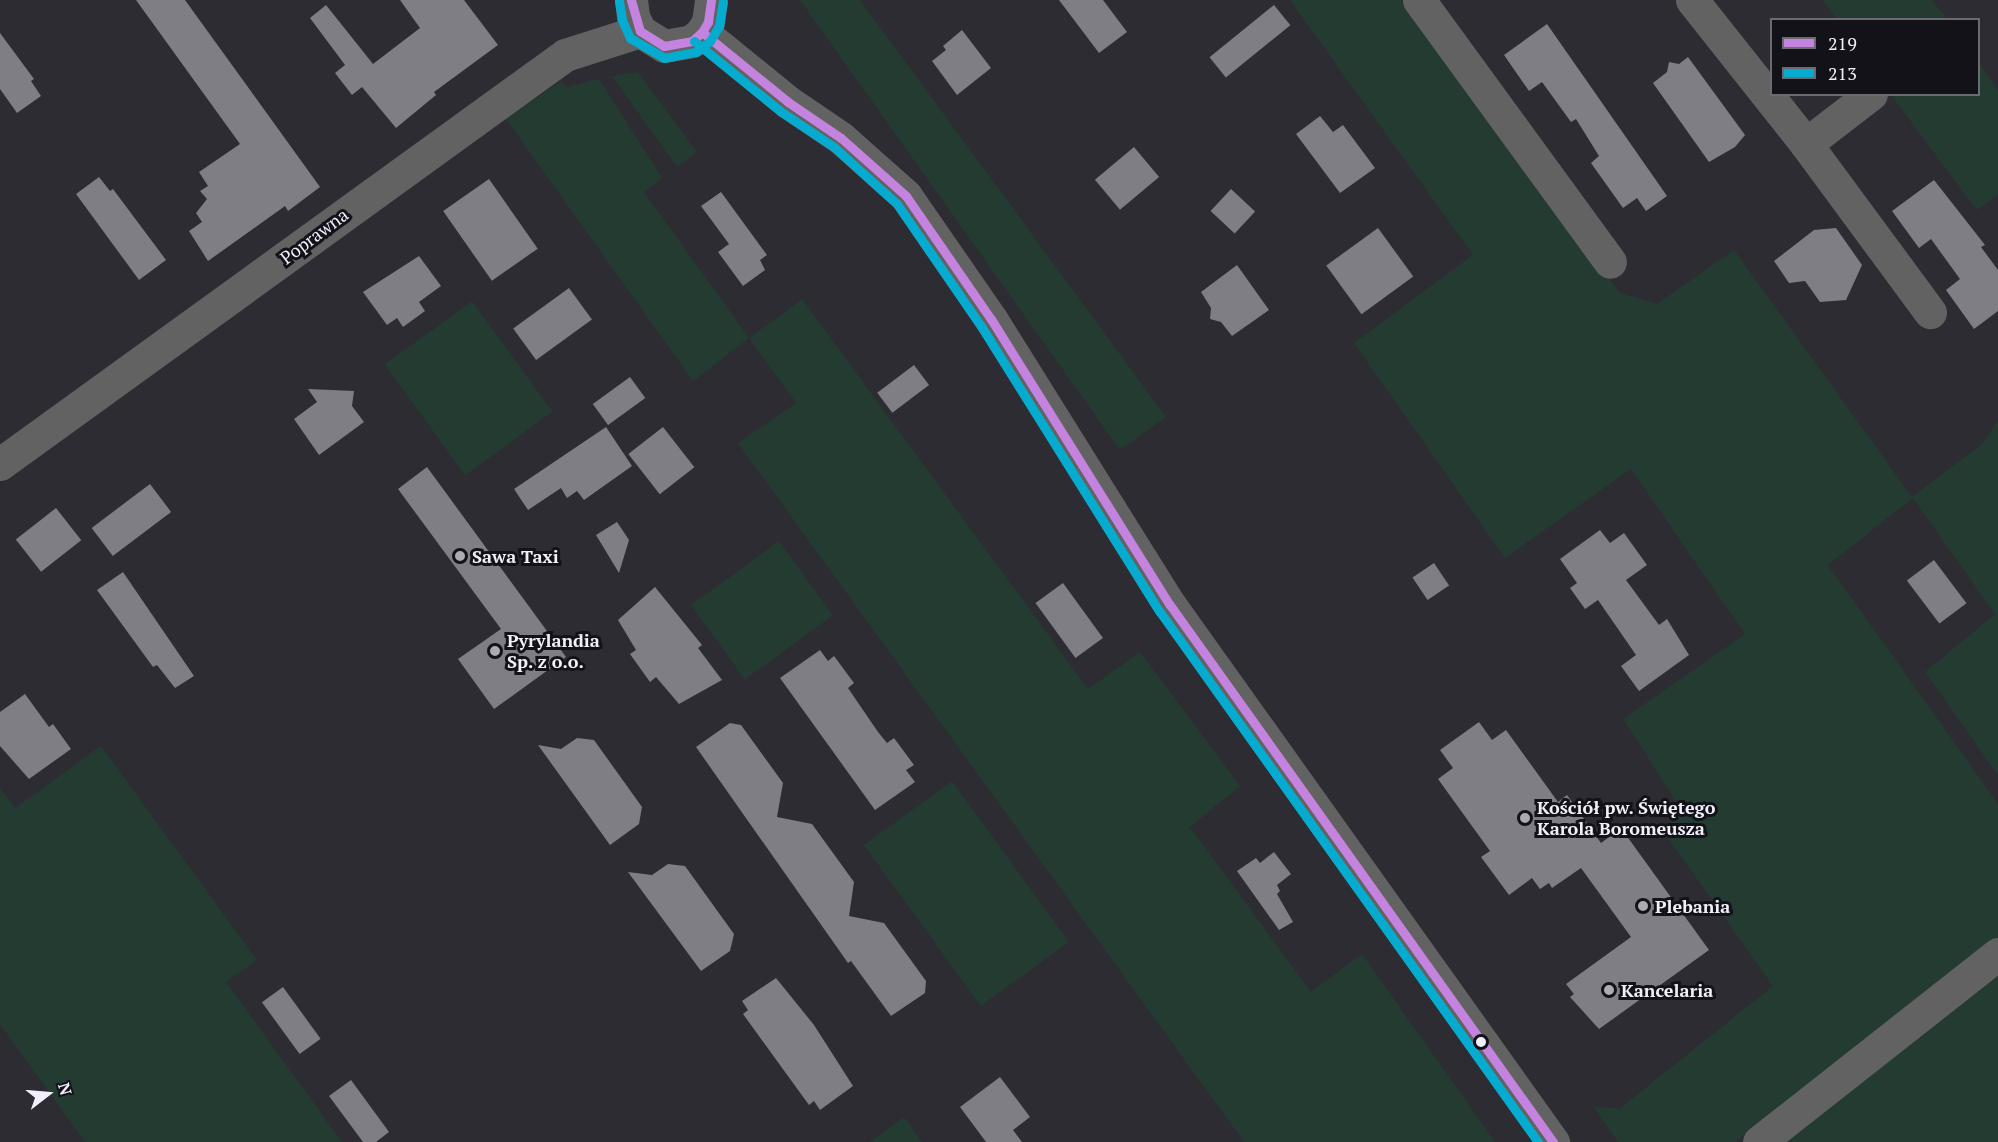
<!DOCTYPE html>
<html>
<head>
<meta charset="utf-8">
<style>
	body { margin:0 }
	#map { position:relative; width:1998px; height:1142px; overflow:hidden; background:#2c2c32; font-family:"PT Serif",serif }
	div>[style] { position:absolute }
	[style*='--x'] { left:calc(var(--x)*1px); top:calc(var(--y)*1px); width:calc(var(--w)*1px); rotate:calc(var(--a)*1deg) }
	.green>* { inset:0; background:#233b31; transform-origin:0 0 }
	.building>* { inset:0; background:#7e7e84; transform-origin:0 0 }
	.minor>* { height:33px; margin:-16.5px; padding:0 16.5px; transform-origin:16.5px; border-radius:16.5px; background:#626262 }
	.bus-1>* { height:9px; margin:-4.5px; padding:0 4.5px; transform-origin:4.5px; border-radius:4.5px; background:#c483df }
	.bus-2>* { height:9px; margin:-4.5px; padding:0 4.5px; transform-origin:4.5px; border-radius:4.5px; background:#06acd0 }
	.dots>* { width:16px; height:16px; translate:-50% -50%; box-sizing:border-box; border:3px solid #121218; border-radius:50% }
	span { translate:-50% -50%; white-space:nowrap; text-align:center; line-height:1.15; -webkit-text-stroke:6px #121218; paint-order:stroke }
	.street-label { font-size:18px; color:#f1f0fa }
	.poi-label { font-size:18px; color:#f1f0fa; font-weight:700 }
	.left { translate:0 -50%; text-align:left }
	.legend { position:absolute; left:1770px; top:18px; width:210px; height:78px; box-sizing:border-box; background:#121218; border:2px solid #6b6b72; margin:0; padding:8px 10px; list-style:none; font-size:18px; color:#f1f0fa }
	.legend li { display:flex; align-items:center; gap:12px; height:30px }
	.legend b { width:30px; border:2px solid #6b6b72 }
	.north { position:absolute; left:18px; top:1064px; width:60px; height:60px; -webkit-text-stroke:4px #121218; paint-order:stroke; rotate:74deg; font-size:16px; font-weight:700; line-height:24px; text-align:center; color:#f1f0fa }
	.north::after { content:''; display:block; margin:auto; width:21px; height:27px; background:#f1f0fa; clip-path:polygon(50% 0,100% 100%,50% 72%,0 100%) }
</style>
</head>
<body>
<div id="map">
	<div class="green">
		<i style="clip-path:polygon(800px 0,860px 0,1166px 417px,1120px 450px)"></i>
		<i style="clip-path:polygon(1290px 0,1402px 0,1620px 293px,1657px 304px,1734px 250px,1912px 497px,1982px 444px,1998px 420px,1998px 775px,1925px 672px,1995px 614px,1913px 498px,1828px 565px,1998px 804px,1998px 937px,1735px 1142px,1618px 1142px,1593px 1106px,1619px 1109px,1773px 986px,1661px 828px,1683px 812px,1623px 719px,1745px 634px,1631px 469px,1505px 558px,1354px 343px,1473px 255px)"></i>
		<i style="clip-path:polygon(1822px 0,1932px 0,1947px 19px,1837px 19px)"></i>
		<i style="clip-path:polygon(1979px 63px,1998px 90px,1998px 195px,1977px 210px,1891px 95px,1978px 94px)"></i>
		<i style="clip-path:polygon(638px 72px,697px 152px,677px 167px,612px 76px)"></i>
		<i style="clip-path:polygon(599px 79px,662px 178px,644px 192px,749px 338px,802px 299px,1088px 689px,1140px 652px,1240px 786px,1190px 827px,1311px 992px,1362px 954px,1495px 1142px,1244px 1142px,738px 443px,796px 403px,749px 338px,693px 381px,506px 119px,561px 81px,566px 87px)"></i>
		<i style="left:472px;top:301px;width:137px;height:108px;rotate:54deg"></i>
		<i style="left:779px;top:541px;width:92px;height:109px;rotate:54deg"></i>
		<i style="clip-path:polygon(101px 746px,257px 960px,226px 982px,342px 1142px,85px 1142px,0 1024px,0 788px,15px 808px)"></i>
		<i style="left:952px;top:781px;width:199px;height:109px;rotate:54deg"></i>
		<i style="clip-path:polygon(1998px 966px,1998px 1142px,1775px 1142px)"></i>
		<i style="clip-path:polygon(904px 1117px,922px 1142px,870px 1142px)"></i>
	</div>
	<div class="building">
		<i style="clip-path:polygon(136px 0,185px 0,320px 187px,288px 211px,285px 206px,208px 261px,189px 231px,202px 222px,196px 213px,207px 199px,200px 191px,208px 186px,199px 172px,240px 144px)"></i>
		<i style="clip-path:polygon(400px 0,464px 0,498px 45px,434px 92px,436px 95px,396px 128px,362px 87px,352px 95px,335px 73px,345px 65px,310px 18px,326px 5px,373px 64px,420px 28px)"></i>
		<i style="clip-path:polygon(1059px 0,1103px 0,1127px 32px,1099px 53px)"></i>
		<i style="left:1274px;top:5px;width:26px;height:83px;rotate:51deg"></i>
		<i style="clip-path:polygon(1547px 24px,1667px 196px,1646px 211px,1637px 198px,1623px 208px,1591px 163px,1599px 156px,1576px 119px,1571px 122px,1542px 82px,1529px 91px,1504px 55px)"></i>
		<i style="clip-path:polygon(962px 30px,991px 68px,957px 95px,932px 61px,946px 50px,943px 46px)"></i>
		<i style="clip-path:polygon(0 33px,34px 79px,31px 81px,41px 96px,17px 113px,0 89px)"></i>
		<i style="clip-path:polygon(1688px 57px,1745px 135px,1735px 147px,1709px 162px,1653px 83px,1667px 72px,1669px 62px,1679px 64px)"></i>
		<i style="clip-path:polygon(1320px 116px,1333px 132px,1343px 125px,1375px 168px,1340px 193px,1296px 134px)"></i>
		<i style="left:1134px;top:147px;width:39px;height:51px;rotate:50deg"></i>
		<i style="clip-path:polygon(99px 177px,110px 191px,113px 189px,166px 260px,139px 280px,76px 194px)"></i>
		<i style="left:489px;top:179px;width:85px;height:56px;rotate:55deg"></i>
		<i style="clip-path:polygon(1934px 180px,1985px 245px,1981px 247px,1998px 270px,1998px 311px,1974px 329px,1946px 290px,1960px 279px,1931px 239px,1919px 248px,1892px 211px)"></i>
		<i style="left:1231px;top:189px;width:33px;height:30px;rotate:43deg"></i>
		<i style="clip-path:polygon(721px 192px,767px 255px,760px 260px,765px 270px,743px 286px,718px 252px,729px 244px,701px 206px)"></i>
		<i style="left:1378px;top:228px;width:60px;height:64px;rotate:54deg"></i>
		<i style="clip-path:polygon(1836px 228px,1862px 265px,1846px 300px,1820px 302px,1805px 281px,1789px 283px,1774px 261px,1814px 230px)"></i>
		<i style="clip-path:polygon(419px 256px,441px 286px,419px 302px,425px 311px,403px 327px,397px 318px,387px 325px,363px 292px)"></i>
		<i style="clip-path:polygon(1237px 265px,1269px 310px,1232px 336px,1221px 322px,1210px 319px,1211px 308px,1201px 292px)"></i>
		<i style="left:569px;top:288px;width:39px;height:69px;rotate:54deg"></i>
		<i style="left:914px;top:365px;width:25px;height:46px;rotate:53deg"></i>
		<i style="left:630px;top:377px;width:26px;height:46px;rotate:54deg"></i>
		<i style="clip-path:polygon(308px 389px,354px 391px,352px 406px,364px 422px,319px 455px,294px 419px,317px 402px)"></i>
		<i style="clip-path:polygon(606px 427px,632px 466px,584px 500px,577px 491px,567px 498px,561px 488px,528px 510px,514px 489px)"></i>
		<i style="left:663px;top:427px;width:51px;height:44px;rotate:52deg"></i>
		<i style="clip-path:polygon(427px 467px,566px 657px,494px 709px,458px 659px,501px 629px,398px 489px)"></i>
		<i style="left:150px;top:484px;width:35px;height:73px;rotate:53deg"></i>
		<i style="left:56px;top:508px;width:41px;height:51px;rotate:52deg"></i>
		<i style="clip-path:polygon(617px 522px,629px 540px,619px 573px,596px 535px)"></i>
		<i style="clip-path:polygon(1600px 530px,1610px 543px,1624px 533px,1647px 565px,1626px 580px,1659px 625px,1667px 619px,1689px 655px,1639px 691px,1621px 666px,1636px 655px,1598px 600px,1585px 609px,1570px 588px,1577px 583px,1560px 559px)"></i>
		<i style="left:1934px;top:560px;width:54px;height:34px;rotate:53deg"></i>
		<i style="left:1434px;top:563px;width:27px;height:26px;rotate:56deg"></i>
		<i style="clip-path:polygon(123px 572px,194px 676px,175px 688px,157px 665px,153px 667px,97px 590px)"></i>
		<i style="left:1063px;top:583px;width:68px;height:34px;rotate:54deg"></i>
		<i style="clip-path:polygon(655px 587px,702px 645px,698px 648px,722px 680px,679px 704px,656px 677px,650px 682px,630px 654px,636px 650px,618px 620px)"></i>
		<i style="clip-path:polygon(820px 650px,828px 661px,834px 656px,854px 683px,848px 688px,878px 732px,887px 743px,894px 738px,914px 765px,906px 770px,915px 782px,875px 810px,780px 678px)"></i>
		<i style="clip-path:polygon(25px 694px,49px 727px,53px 724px,71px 749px,29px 779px,0 746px,0 712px)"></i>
		<i style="clip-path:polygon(1479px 722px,1492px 740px,1506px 730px,1558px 802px,1567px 795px,1601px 843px,1621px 828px,1709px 950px,1599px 1029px,1570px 997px,1574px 994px,1566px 984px,1631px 937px,1581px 868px,1552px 888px,1549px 883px,1540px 889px,1532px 878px,1509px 895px,1481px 857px,1490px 851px,1438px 779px,1453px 768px,1440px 750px)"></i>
		<i style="clip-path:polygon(730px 723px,741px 725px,783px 783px,777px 817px,812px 824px,854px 882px,849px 916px,884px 923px,926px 981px,925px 993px,891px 1016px,851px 961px,848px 963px,696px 747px)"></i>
		<i style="clip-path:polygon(577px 738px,594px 740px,642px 807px,639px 824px,610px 845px,538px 745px,561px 749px)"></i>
		<i style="clip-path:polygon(1274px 852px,1291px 874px,1277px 885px,1280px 891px,1277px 894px,1293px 922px,1279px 930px,1237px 871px,1256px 858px,1260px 863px)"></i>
		<i style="clip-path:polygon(668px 864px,685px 866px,734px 934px,730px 951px,701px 971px,628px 872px,652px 875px)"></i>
		<i style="clip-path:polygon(776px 978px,814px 1025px,853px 1086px,820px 1110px,814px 1101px,809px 1105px,743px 1014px,748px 1010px,742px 1001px)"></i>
		<i style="left:283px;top:987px;width:64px;height:26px;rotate:54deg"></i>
		<i style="clip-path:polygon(1000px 1077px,1030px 1117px,1013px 1130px,1022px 1142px,986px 1142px,960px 1107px)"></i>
		<i style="clip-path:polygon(351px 1080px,389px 1132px,376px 1142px,363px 1142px,329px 1096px)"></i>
	</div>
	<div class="minor">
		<i style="--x:631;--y:0;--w:17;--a:83"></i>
		<i style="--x:633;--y:17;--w:16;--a:63"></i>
		<i style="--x:640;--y:31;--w:28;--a:32"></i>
		<i style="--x:664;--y:46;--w:28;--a:-10"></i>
		<i style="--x:692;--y:41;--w:13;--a:-42"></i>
		<i style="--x:702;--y:32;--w:12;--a:-59"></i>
		<i style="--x:708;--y:22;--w:22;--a:-82"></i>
		<i style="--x:1419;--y:0;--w:324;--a:53.9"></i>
		<i style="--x:1692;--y:0;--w:184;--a:51.6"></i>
		<i style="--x:1806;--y:144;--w:209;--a:53.6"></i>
		<i style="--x:702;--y:32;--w:111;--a:39.1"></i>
		<i style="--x:788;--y:102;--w:64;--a:34.2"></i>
		<i style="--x:841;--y:138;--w:87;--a:41.7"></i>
		<i style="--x:906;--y:196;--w:150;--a:55.4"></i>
		<i style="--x:991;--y:319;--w:337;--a:58"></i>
		<i style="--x:1170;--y:605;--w:660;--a:54.5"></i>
		<i style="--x:1806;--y:144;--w:82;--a:-37.6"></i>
		<i style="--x:0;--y:464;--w:697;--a:-35.9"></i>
		<i style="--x:565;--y:55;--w:79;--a:-17.7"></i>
		<i style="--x:1759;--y:1142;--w:304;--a:-38.2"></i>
	</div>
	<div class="bus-1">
		<i style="--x:631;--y:0;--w:32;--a:74"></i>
		<i style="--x:640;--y:31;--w:28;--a:32"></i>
		<i style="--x:664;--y:46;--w:28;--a:-10"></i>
		<i style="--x:692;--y:41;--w:13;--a:-42"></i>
		<i style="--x:702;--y:32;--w:12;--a:-59"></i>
		<i style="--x:708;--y:22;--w:22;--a:-82"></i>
		<i style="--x:702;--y:32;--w:111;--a:39.1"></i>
		<i style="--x:788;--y:102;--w:64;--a:34.2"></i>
		<i style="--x:841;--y:138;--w:87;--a:41.7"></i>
		<i style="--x:906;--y:196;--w:150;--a:55.4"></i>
		<i style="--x:991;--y:319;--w:337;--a:58"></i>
		<i style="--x:1170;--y:605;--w:660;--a:54.5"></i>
	</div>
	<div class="bus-2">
		<i style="--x:619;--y:1;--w:19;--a:81"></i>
		<i style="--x:622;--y:20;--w:20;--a:66"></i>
		<i style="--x:630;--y:38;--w:39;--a:30"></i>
		<i style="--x:664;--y:58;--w:33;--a:-11"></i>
		<i style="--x:696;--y:52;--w:18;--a:-38"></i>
		<i style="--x:710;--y:41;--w:17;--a:-59"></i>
		<i style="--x:719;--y:26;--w:24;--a:-81"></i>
		<i style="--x:694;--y:41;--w:111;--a:39.1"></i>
		<i style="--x:780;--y:111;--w:65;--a:33.7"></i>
		<i style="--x:834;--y:147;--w:85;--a:42.1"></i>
		<i style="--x:897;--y:204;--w:148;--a:55.5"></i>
		<i style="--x:981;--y:326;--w:337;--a:58"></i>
		<i style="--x:1160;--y:612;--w:651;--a:54.5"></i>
	</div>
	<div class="dots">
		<i style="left:460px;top:556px;background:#acabb4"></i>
		<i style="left:495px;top:651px;background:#acabb4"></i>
		<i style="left:1525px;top:818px;background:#acabb4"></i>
		<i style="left:1643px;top:906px;background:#acabb4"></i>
		<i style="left:1609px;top:990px;background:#acabb4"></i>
		<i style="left:1481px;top:1042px;background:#f1f0fa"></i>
	</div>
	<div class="street-label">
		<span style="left:314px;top:236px;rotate:-37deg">Poprawna</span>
	</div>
	<div class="poi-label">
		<span class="left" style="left:472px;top:556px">Sawa Taxi</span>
		<span class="left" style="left:507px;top:651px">Pyrylandia<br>Sp. z o.o.</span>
		<span class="left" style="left:1537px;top:818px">Kościół pw. Świętego<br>Karola Boromeusza</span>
		<span class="left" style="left:1655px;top:906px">Plebania</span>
		<span class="left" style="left:1621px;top:990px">Kancelaria</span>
	</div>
	<ul class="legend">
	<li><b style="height:8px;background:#c483df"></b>219</li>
	<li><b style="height:8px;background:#06acd0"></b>213</li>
	</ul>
	<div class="north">N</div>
</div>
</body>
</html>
